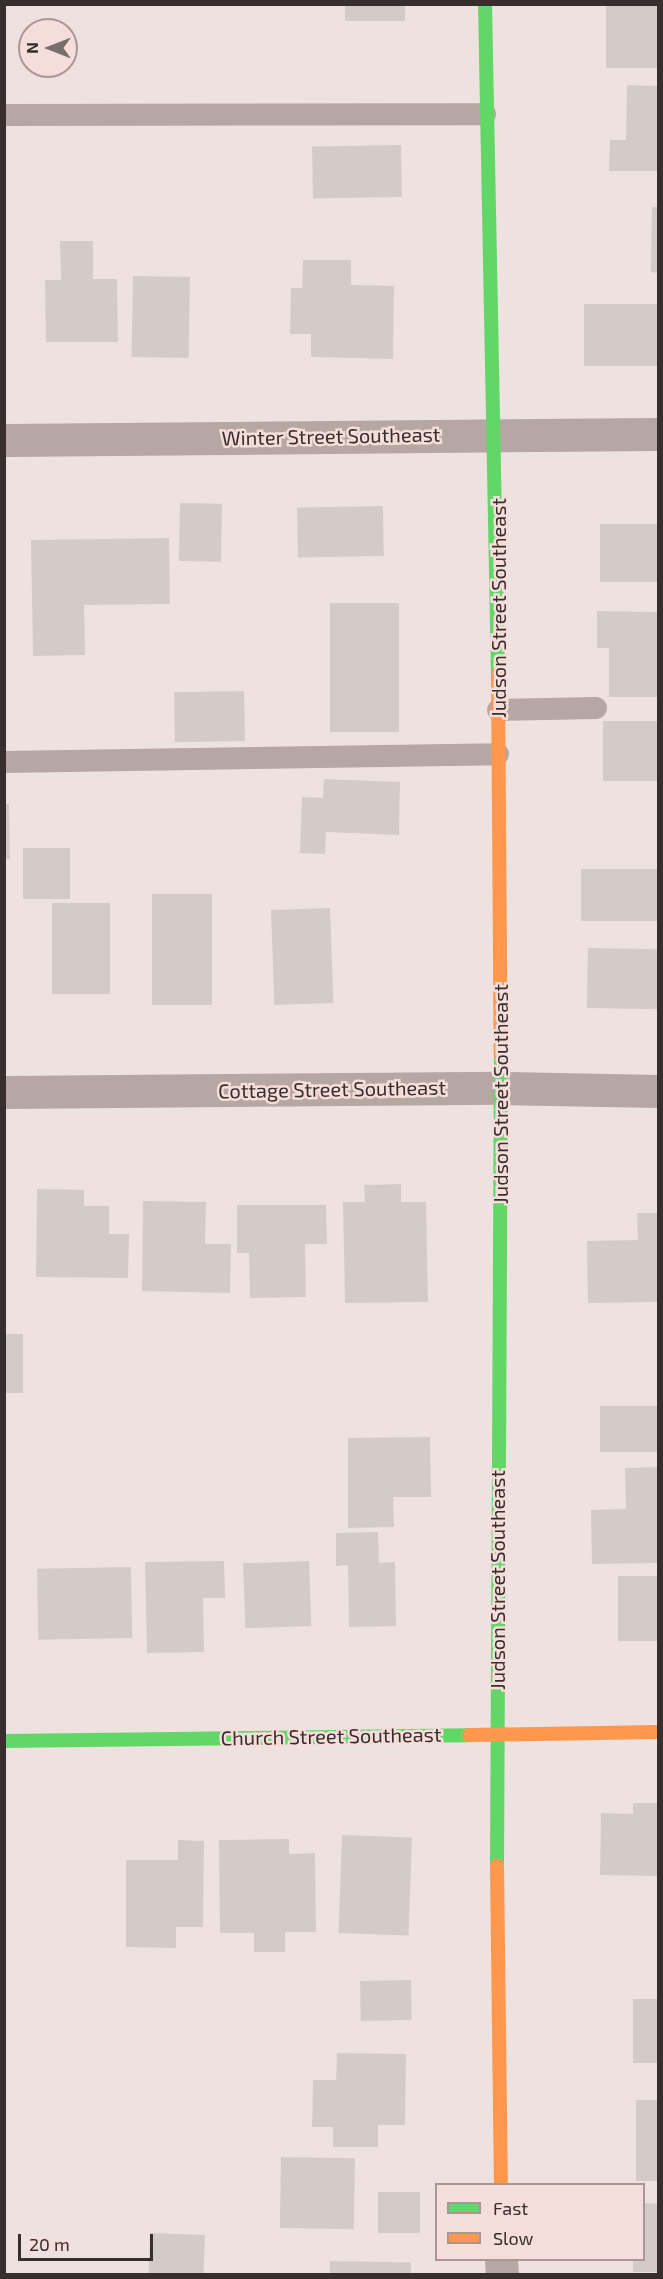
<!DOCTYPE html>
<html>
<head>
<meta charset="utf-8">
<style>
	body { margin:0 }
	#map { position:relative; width:663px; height:2279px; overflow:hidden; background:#eee2e0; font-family:"Exo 2",sans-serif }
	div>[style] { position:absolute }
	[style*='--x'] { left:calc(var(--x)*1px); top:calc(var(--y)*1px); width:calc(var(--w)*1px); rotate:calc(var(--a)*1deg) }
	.building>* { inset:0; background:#d4cbc9; transform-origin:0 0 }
	.lane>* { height:22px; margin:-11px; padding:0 11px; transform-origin:11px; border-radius:11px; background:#b6a6a4 }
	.street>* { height:33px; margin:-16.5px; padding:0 16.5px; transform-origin:16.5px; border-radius:16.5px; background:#b6a6a4 }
	.fast>* { height:14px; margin:-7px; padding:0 7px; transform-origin:7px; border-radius:7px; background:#63d668 }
	.slow>* { height:14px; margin:-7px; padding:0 7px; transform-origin:7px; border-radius:7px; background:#ff974d }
	span { translate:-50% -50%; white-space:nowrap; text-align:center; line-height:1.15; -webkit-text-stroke:5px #f4ddda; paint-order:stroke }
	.street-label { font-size:20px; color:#372e2d }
	.frame { position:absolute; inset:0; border:6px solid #372e2d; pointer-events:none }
	.legend { position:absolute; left:435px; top:2183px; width:210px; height:78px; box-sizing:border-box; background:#f4ddda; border:2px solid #a89795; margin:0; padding:8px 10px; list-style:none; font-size:18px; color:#372e2d }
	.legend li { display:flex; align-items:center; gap:12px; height:30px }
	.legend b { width:30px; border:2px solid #a89795 }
	.north { position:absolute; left:18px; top:18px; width:60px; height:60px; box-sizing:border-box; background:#f4ddda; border:2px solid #a89795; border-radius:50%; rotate:270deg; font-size:16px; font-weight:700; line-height:24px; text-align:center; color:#372e2d }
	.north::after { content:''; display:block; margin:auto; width:21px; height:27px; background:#776d6c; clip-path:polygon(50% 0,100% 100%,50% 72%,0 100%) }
	.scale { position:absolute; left:18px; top:2234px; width:135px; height:27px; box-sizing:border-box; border:3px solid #372e2d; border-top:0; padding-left:8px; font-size:18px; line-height:21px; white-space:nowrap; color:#372e2d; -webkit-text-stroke:4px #f4ddda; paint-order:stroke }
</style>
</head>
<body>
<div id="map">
	<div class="building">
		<i style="left:345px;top:4px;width:60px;height:17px"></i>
		<i style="left:606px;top:4px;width:52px;height:64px"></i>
		<i style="clip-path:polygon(627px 85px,658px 86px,658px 171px,609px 171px,610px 140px,626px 140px)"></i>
		<i style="left:401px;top:145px;width:52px;height:89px;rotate:89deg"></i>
		<i style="clip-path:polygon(652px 207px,658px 207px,658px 273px,651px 272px)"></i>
		<i style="clip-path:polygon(60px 241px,93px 241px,93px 279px,117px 279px,118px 342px,46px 342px,45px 280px,61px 280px)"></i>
		<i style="clip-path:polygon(303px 260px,351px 260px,351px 285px,394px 286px,393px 359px,311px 357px,311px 334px,290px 334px,291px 288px,302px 288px)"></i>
		<i style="left:133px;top:276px;width:57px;height:81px;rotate:1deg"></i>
		<i style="left:658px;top:304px;width:62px;height:74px;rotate:90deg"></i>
		<i style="left:180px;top:503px;width:42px;height:58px;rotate:1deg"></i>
		<i style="left:383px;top:506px;width:50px;height:86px;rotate:89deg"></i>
		<i style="left:658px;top:524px;width:58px;height:58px;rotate:90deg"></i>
		<i style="clip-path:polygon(169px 538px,170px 604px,84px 605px,85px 655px,33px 656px,31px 540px)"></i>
		<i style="left:330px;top:603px;width:69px;height:129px"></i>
		<i style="clip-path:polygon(597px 611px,658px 612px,658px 697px,609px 697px,609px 648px,597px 648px)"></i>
		<i style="left:244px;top:691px;width:50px;height:70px;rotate:89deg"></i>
		<i style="left:658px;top:721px;width:60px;height:55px;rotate:90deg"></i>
		<i style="clip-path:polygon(324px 779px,400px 782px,399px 835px,326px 832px,325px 854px,300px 853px,302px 797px,323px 798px)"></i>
		<i style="clip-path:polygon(4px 804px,9px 804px,10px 859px,4px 859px)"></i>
		<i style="left:70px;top:848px;width:51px;height:47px;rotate:90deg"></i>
		<i style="left:658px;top:869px;width:52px;height:77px;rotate:90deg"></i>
		<i style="left:152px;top:894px;width:60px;height:111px"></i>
		<i style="left:52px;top:903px;width:58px;height:91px"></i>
		<i style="left:330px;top:908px;width:95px;height:59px;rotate:88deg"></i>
		<i style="left:588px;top:948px;width:70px;height:60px;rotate:1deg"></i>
		<i style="clip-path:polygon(401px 1184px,401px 1202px,426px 1202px,428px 1302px,345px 1303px,343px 1202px,365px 1202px,364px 1185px)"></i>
		<i style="clip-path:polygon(37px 1189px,84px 1190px,84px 1206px,109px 1206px,109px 1234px,129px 1234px,128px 1278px,36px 1277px)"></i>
		<i style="clip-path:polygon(143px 1201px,206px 1202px,205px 1244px,231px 1244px,230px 1293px,142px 1291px)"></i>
		<i style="clip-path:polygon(237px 1205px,326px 1205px,327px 1244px,305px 1244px,306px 1297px,250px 1298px,249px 1253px,237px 1253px)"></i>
		<i style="clip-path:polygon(637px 1213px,658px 1213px,658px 1302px,588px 1303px,587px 1241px,638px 1240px)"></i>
		<i style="left:4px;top:1334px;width:19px;height:59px"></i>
		<i style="left:658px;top:1406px;width:46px;height:58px;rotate:90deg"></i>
		<i style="clip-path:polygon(430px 1437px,431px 1497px,393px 1497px,394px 1527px,348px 1528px,348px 1438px)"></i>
		<i style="clip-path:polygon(658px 1467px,658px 1563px,592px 1564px,591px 1510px,626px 1509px,625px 1468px)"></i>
		<i style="clip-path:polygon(378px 1532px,379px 1563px,395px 1562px,396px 1626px,349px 1627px,348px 1565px,336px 1566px,336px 1533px)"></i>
		<i style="clip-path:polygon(224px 1561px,225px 1598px,203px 1598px,204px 1652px,147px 1653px,145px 1562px)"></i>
		<i style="left:309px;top:1561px;width:65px;height:66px;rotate:88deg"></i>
		<i style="left:131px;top:1567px;width:71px;height:94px;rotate:89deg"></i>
		<i style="left:618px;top:1576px;width:40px;height:65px"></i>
		<i style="clip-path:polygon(633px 1803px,658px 1803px,658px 1876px,600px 1875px,601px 1813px,633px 1814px)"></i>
		<i style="left:342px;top:1835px;width:70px;height:98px;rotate:2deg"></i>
		<i style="clip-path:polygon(289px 1839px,289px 1854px,315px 1853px,316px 1932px,285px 1932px,285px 1952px,254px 1952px,254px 1933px,220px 1933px,219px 1840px)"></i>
		<i style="clip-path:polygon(178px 1840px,204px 1841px,203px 1927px,176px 1927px,176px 1948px,126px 1947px,126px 1860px,178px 1860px)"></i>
		<i style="left:411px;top:1980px;width:40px;height:51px;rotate:89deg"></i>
		<i style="left:633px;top:1999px;width:25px;height:64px"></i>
		<i style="clip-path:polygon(337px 2053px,406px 2054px,405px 2125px,378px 2125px,378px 2147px,333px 2147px,333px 2127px,312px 2127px,313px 2080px,336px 2080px)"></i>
		<i style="left:636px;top:2100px;width:22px;height:81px"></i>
		<i style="left:281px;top:2157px;width:74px;height:71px;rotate:1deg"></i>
		<i style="left:378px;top:2192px;width:42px;height:41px"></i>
		<i style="clip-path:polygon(644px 2203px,658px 2204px,658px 2272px,633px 2272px,633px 2260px,644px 2260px)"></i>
		<i style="left:150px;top:2233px;width:55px;height:41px;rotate:2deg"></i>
		<i style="left:330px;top:2261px;width:81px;height:13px;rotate:1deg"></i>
	</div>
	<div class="lane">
		<i style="--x:4;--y:115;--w:481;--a:-0.1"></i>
		<i style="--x:498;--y:710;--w:98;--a:-1.2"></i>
		<i style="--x:4;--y:762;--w:494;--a:-0.9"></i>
	</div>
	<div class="street">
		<i style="--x:4;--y:440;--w:654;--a:-0.53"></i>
		<i style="--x:4;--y:1092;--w:497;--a:-0.5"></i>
		<i style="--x:501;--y:1088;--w:157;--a:1.1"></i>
		<i style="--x:501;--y:2260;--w:14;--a:86"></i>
	</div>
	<div class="fast">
		<i style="--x:485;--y:4;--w:669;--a:88.89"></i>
		<i style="--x:4;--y:1741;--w:465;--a:-0.7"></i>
		<i style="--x:497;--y:1866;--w:811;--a:-89.72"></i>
	</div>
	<div class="slow">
		<i style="--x:498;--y:673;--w:382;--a:89.6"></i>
		<i style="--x:469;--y:1735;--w:189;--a:-0.9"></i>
		<i style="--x:497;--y:1866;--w:318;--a:89.3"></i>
	</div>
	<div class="street-label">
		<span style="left:331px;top:436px;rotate:-1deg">Winter Street Southeast</span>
		<span style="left:498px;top:608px;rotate:-90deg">Judson Street Southeast</span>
		<span style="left:332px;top:1089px;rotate:-1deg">Cottage Street Southeast</span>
		<span style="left:500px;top:1094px;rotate:-90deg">Judson Street Southeast</span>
		<span style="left:497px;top:1580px;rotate:-90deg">Judson Street Southeast</span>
		<span style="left:331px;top:1736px;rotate:-1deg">Church Street Southeast</span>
	</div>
	<div class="frame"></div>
	<ul class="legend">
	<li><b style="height:8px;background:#63d668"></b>Fast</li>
	<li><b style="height:8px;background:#ff974d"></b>Slow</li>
	</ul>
	<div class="north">N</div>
	<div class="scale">20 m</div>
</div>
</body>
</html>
